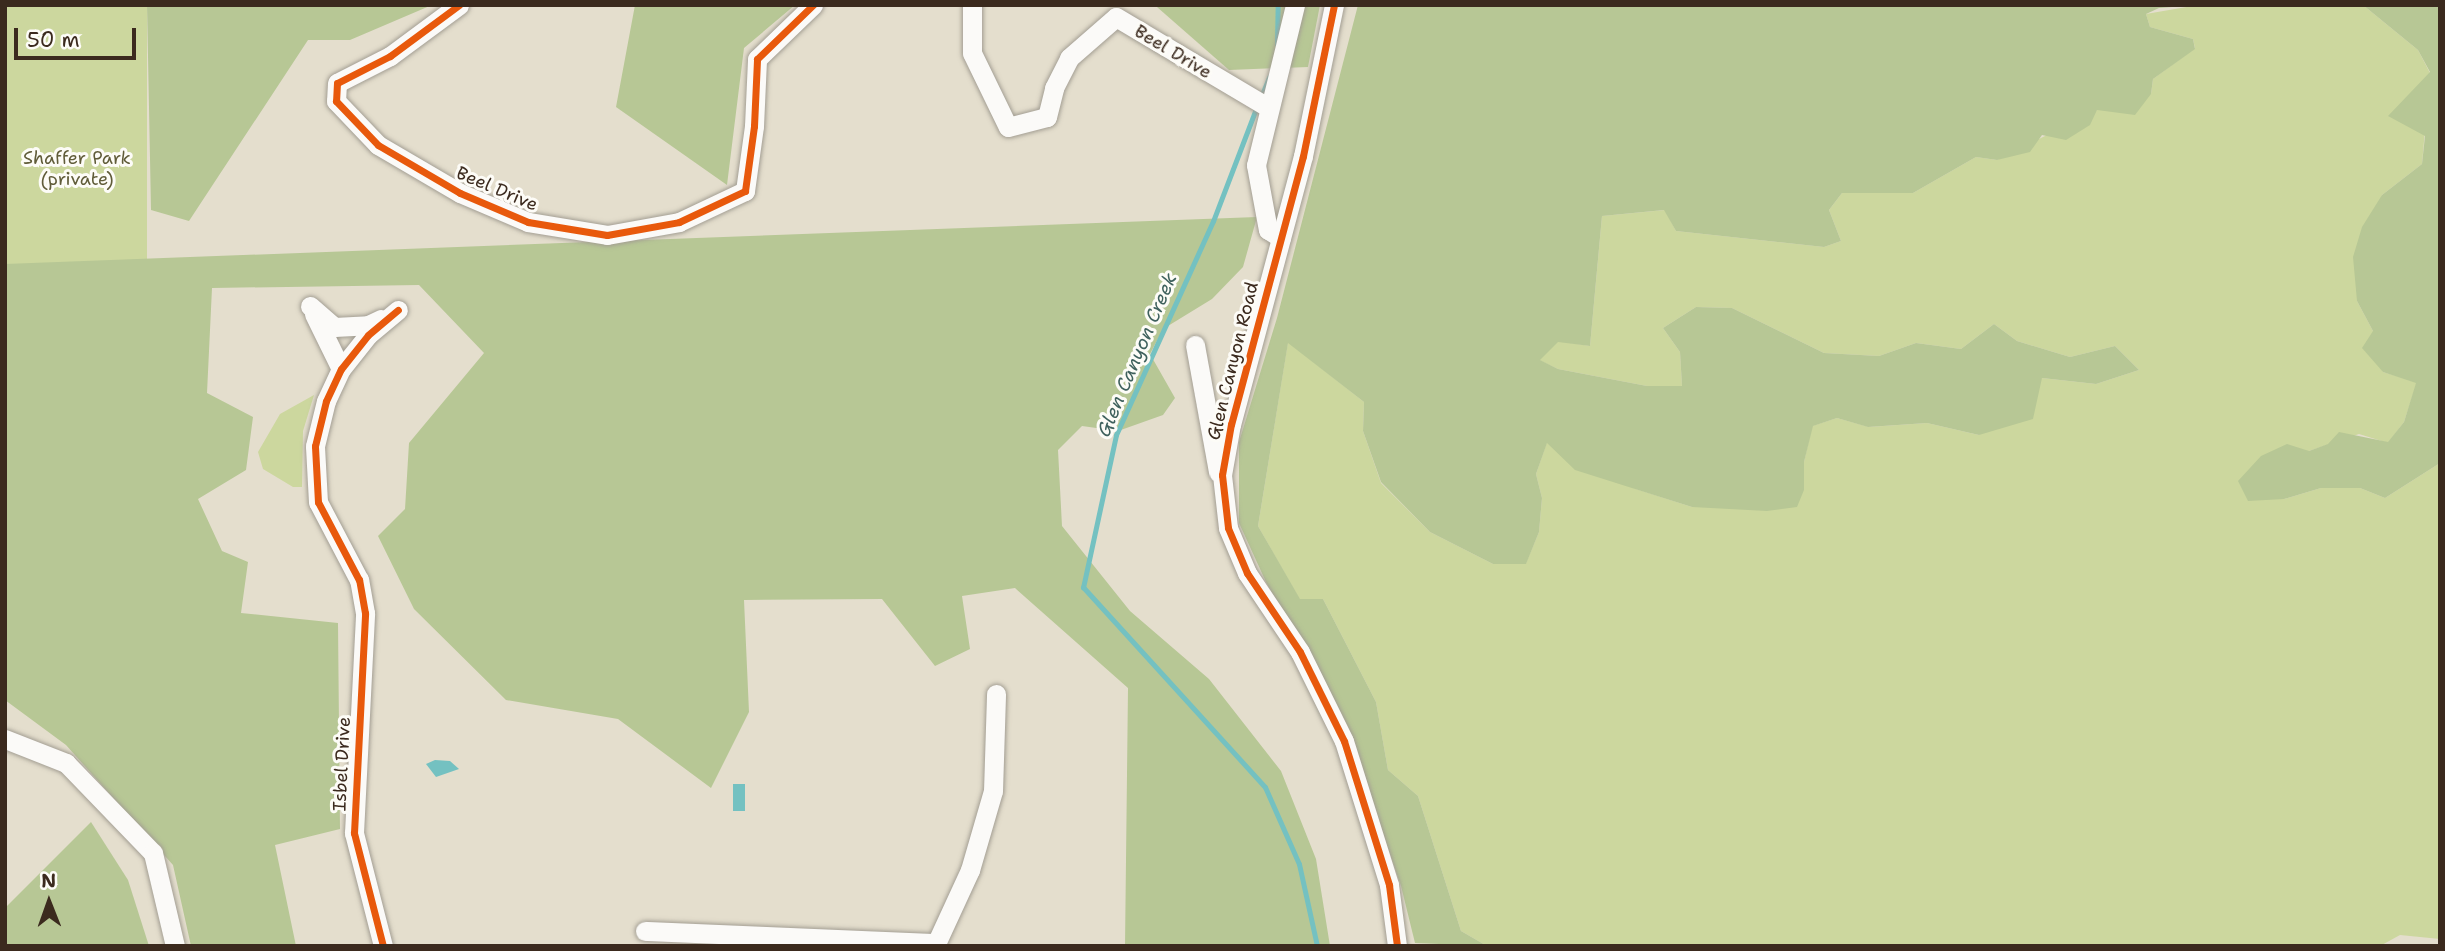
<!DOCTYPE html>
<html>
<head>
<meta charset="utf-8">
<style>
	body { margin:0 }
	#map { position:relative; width:2445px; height:951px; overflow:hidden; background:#e4decd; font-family:"Shantell Sans",sans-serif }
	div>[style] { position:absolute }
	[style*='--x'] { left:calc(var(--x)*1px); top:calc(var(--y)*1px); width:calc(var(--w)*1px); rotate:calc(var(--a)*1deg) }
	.green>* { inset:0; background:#ccd79e; transform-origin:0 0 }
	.forest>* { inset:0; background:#b7c795 }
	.water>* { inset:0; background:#74c1c1; transform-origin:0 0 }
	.stream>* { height:5px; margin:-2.5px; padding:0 2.5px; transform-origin:2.5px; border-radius:2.5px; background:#74c1c1 }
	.roads { filter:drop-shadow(0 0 2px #a39e93) drop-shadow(0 0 2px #a39e93) }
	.minor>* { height:19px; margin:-9.5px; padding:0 9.5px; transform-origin:9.5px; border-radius:9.5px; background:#fbfaf8 }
	.cycleway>* { height:7px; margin:-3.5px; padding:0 3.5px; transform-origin:3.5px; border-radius:3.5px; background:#e8590c }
	span { translate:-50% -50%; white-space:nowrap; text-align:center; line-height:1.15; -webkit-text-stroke:6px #fdfcf7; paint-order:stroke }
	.street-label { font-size:18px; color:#3b2a1e }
	.park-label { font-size:18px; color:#605c39 }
	.water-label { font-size:19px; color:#3f615d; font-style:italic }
	.frame { position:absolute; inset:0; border:7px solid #3b2a1e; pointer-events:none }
	.north { position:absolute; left:14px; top:867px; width:70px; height:70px; -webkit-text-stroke:5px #fdfcf7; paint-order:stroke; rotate:359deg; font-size:19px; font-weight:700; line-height:28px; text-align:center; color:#3b2a1e }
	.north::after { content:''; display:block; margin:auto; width:24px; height:32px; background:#3b2a1e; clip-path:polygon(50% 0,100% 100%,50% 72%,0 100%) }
	.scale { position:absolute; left:14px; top:28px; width:122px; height:32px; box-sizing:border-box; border:4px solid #3b2a1e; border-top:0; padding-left:9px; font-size:21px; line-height:24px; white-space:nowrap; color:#3b2a1e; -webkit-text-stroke:5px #fdfcf7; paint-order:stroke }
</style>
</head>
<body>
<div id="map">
	<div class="green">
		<i style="left:5px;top:5px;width:142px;height:259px"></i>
		<i style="clip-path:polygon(2198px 5px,2363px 5px,2418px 50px,2430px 73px,2422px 164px,2382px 195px,2357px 301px,2373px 331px,2383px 372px,2417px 382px,2404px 422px,2388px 443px,2359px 434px,2309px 451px,2284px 499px,2321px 488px,2360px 488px,2385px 498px,2440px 463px,2440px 939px,2400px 935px,2380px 946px,1487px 946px,1461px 931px,1418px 796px,1388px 770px,1376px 702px,1323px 599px,1300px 600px,1258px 526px,1288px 342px,1364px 402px,1363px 431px,1381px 483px,1430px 532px,1493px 564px,1526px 563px,1539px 532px,1542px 498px,1536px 474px,1547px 442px,1636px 489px,1692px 507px,1804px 490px,1804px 462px,1812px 426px,1837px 418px,1869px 427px,1927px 423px,1979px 435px,2042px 378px,2096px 384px,2139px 370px,2115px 346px,2070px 357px,2017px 341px,1994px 324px,1961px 349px,1916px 343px,1879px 356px,1824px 353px,1732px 308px,1696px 307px,1663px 328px,1680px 352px,1682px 386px,1647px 386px,1558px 369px,1539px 360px,1558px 341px,1590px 346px,1602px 216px,1665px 210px,1676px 231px,1824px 247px,1841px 241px,1829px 210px,1842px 193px,1913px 193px,1976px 157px,1997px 160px,2097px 110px,2151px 94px,2153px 79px,2195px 48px,2193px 39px,2150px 27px,2146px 14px)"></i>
		<i style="clip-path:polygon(314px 395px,303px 431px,302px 487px,293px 487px,263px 469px,258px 452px,280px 414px)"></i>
	</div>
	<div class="forest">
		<i style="clip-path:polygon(147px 5px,432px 5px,350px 40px,308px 40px,189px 221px,151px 210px)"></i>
		<i style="clip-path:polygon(635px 5px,795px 5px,744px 48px,727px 185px,616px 107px)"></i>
		<i style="clip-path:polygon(1320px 5px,1308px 67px,1229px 70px,1157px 7px)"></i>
		<i style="clip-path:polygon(1358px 5px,2198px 5px,2159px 8px,2146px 14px,2150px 27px,2193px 39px,2195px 49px,2153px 79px,2151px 94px,2135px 115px,2097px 110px,2090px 125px,2066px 140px,2042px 135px,2030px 152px,1997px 160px,1976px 157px,1913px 193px,1842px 193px,1829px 210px,1841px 241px,1824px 247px,1676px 231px,1664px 210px,1602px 216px,1590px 346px,1558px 342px,1540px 360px,1558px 369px,1647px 386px,1682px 386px,1680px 352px,1663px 328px,1696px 307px,1732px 308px,1824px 353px,1879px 356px,1916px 343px,1961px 349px,1994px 324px,2017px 341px,2070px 357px,2115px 346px,2139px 370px,2096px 384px,2042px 378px,2033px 419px,1979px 435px,1927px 423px,1868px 427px,1837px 418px,1813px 426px,1804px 462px,1804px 490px,1797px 507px,1767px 511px,1692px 507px,1575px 470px,1547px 443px,1536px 474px,1542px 498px,1539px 532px,1526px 564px,1493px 564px,1430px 532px,1381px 482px,1363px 431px,1364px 402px,1288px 343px,1258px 526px,1300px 599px,1323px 599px,1376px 702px,1388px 770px,1418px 796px,1461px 931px,1487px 946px,1415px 943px,1401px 886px,1347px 730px,1266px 582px,1239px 523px,1239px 442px,1277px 318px)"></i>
		<i style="clip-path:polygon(2363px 5px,2440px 5px,2440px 463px,2385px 498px,2360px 488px,2321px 488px,2284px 499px,2248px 501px,2238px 481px,2261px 456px,2287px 444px,2309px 451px,2328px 444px,2339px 432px,2388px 442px,2404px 422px,2416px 383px,2383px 372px,2362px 348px,2373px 331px,2357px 301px,2353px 257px,2362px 227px,2382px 195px,2422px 164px,2425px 136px,2388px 116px,2430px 72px,2418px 50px)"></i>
		<i style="clip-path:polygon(1257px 217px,1243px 267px,1212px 299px,1163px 329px,1150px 354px,1175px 398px,1163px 415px,1118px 431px,1082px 426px,1058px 450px,1062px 526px,1130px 611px,1209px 679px,1281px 771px,1316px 859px,1330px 946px,1125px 946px,1128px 688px,1015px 588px,962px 596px,970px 649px,935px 666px,882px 599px,744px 600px,749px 712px,711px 788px,618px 719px,506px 700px,414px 609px,378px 536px,405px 509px,409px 443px,484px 353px,419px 285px,212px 288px,207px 393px,253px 417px,246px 470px,198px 499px,222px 551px,248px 562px,241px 613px,338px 623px,340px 829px,275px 845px,296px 946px,191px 946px,173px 865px,66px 745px,5px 700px,5px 264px)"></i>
		<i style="clip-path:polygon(91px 822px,128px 880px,149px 946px,5px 946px,5px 908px)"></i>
	</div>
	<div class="water">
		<i style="clip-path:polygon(435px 760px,450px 761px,459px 769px,436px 777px,426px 764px)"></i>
		<i style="left:733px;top:784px;width:12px;height:27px"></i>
	</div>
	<div class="stream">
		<i style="--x:1277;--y:44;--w:39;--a:-89"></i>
		<i style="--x:1261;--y:97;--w:22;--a:-68"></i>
		<i style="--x:1257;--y:106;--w:123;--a:110.9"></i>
		<i style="--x:1213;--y:221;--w:235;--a:114.4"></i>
		<i style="--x:1116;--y:435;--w:156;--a:102.2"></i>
		<i style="--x:1083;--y:587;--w:270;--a:47.7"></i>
		<i style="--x:1265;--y:787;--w:84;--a:66.2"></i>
		<i style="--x:1299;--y:864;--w:84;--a:77.6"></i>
	</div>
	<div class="roads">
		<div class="minor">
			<i style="--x:459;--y:5;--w:86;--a:143.5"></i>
			<i style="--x:390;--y:56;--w:59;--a:153"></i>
			<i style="--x:337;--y:83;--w:18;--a:93"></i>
			<i style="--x:336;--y:101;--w:61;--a:46.3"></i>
			<i style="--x:378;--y:145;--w:95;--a:30.3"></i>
			<i style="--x:460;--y:193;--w:74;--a:23.1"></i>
			<i style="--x:528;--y:222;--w:80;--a:9.3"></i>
			<i style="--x:607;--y:235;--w:73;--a:-10.2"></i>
			<i style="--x:679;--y:222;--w:73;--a:-25.2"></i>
			<i style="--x:745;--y:191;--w:66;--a:-82.1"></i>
			<i style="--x:754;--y:126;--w:67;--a:-87.4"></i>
			<i style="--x:757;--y:59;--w:78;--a:-44"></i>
			<i style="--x:972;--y:5;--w:48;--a:90"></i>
			<i style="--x:972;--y:53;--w:82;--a:64.1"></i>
			<i style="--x:1008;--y:127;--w:40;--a:-14.4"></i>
			<i style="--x:1047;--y:117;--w:30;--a:-76"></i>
			<i style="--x:1054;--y:88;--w:34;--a:-63"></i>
			<i style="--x:1069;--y:58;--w:62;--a:-41.1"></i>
			<i style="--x:1334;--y:5;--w:154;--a:101.6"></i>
			<i style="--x:1303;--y:156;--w:278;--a:105"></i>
			<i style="--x:1231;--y:424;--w:52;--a:100"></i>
			<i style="--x:1222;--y:475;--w:53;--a:83.5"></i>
			<i style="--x:1228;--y:528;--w:49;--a:67.1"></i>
			<i style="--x:1247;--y:573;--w:95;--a:56.1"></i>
			<i style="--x:1300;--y:652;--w:99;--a:63.7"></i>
			<i style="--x:1344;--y:741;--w:151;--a:72.6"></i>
			<i style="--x:1389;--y:885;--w:62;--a:82.5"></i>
			<i style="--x:1116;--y:17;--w:178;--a:30.7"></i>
			<i style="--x:1281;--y:238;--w:15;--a:-148"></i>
			<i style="--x:1268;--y:230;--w:66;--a:-100.5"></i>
			<i style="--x:1256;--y:165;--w:165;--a:-76.3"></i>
			<i style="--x:310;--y:306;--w:32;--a:41"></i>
			<i style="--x:334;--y:327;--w:34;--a:-3"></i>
			<i style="--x:368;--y:325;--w:14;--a:-25"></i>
			<i style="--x:314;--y:314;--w:61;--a:63.9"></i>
			<i style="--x:1195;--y:345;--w:129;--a:79.7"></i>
			<i style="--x:5;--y:739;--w:66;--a:21.5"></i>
			<i style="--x:66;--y:763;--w:125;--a:46"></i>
			<i style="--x:153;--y:853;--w:96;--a:76.7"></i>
			<i style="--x:645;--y:931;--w:290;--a:2.4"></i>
			<i style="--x:383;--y:946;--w:117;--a:-104.4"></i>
			<i style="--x:354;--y:833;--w:220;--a:-87.1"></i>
			<i style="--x:365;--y:613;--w:34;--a:-100"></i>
			<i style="--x:359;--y:580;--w:88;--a:-117.7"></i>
			<i style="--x:318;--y:502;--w:56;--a:-93.1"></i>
			<i style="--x:315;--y:446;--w:46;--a:-76.3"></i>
			<i style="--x:326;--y:401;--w:35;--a:-65"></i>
			<i style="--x:341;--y:369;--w:43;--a:-51.5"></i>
			<i style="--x:368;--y:335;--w:39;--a:-40"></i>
			<i style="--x:935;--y:946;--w:84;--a:-65.3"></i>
			<i style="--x:970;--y:870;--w:82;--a:-73.8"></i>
			<i style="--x:993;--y:791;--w:97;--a:-88.2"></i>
		</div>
	</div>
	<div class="cycleway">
		<i style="--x:459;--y:5;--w:86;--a:143.5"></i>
		<i style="--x:390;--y:56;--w:59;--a:153"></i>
		<i style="--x:337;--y:83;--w:18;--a:93"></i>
		<i style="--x:336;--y:101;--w:61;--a:46.3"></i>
		<i style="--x:378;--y:145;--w:95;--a:30.3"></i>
		<i style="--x:460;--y:193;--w:74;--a:23.1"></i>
		<i style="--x:528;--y:222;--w:80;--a:9.3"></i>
		<i style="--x:607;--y:235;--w:73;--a:-10.2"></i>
		<i style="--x:679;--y:222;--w:73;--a:-25.2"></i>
		<i style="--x:745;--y:191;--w:66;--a:-82.1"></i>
		<i style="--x:754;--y:126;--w:67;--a:-87.4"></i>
		<i style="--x:757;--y:59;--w:78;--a:-44"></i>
		<i style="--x:1334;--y:5;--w:154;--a:101.6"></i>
		<i style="--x:1303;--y:156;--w:278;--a:105"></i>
		<i style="--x:1231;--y:424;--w:52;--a:100"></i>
		<i style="--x:1222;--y:475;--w:53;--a:83.5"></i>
		<i style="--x:1228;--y:528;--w:49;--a:67.1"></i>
		<i style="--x:1247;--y:573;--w:95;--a:56.1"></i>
		<i style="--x:1300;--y:652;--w:99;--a:63.7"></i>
		<i style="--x:1344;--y:741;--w:151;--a:72.6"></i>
		<i style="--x:1389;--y:885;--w:62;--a:82.5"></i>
		<i style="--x:383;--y:946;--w:117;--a:-104.4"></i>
		<i style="--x:354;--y:833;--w:220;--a:-87.1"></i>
		<i style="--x:365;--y:613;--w:34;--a:-100"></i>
		<i style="--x:359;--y:580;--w:88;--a:-117.7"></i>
		<i style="--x:318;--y:502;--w:56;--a:-93.1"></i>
		<i style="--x:315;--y:446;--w:46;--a:-76.3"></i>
		<i style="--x:326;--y:401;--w:35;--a:-65"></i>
		<i style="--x:341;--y:369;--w:43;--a:-51.5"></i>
		<i style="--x:368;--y:335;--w:39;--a:-40"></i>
	</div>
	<div class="street-label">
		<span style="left:1173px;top:52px;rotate:31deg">Beel Drive</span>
		<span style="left:497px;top:189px;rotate:23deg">Beel Drive</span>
		<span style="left:1233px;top:361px;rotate:-76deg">Glen Canyon Road</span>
		<span style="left:342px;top:764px;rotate:-87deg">Isbel Drive</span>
	</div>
	<div class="park-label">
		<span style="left:77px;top:169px">Shaffer Park<br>(private)</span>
	</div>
	<div class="water-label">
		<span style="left:1137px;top:355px;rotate:-67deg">Glen Canyon Creek</span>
	</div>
	<div class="frame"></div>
	<div class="north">N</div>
	<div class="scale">50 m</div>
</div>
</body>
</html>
